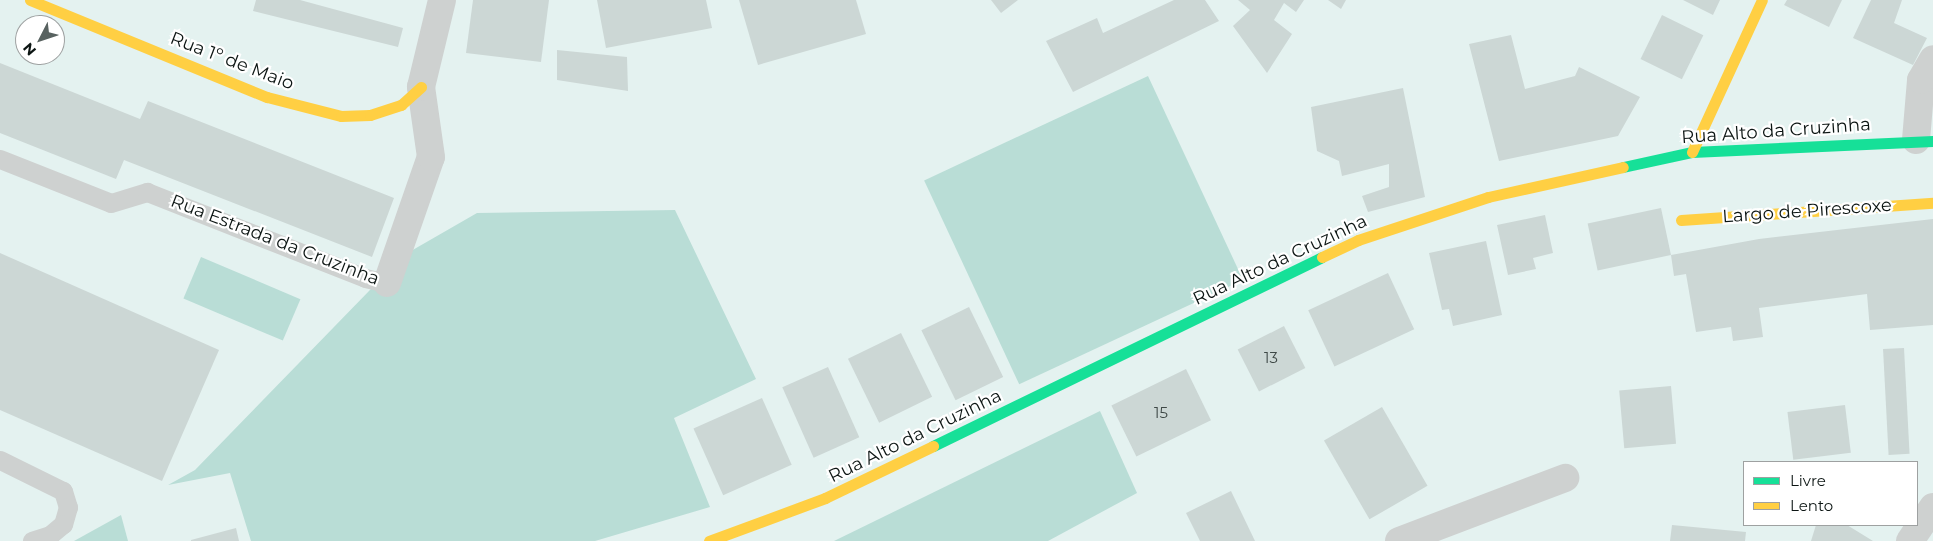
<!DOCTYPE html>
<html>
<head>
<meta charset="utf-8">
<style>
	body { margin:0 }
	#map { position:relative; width:1933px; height:541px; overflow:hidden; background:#e4f2f0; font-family:Montserrat,sans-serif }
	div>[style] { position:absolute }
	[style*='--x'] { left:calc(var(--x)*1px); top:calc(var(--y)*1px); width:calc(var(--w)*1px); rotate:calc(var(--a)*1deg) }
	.green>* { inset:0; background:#b9ddd6; transform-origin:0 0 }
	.building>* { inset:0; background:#ccd7d5; transform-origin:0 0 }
	.lane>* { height:19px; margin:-9.5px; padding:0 9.5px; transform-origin:9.5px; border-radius:9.5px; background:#ced1d0 }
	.street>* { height:28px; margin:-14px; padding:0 14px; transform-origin:14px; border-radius:14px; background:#ced1d0 }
	.fast>* { height:11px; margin:-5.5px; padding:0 5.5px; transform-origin:5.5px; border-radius:5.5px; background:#16e098 }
	.slow>* { height:11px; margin:-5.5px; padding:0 5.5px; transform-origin:5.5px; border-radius:5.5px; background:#ffcf43 }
	span { translate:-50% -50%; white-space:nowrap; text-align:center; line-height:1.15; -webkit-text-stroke:4.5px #fff; paint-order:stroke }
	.number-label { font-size:15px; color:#3e4846 }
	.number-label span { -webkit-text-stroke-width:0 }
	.street-label { font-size:18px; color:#0c1513 }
	.legend { position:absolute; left:1743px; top:461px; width:175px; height:65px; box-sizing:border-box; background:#fff; border:1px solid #9ea1a1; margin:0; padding:6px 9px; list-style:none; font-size:15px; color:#0c1513 }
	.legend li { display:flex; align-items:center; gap:10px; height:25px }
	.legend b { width:25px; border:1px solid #9ea1a1 }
	.north { position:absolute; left:15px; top:15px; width:50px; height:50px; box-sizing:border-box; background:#fff; border:1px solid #9ea1a1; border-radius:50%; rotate:229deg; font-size:14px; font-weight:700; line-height:20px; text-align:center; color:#0c1513 }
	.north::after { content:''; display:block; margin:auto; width:18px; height:22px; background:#586260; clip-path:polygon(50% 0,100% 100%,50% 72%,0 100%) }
</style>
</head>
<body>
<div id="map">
	<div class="green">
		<i style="left:1148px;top:76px;width:225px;height:247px;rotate:65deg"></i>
		<i style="clip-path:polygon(675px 210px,756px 379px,674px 418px,710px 507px,595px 541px,251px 541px,230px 473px,168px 485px,195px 470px,404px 255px,477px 213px)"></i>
		<i style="left:201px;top:257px;width:108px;height:45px;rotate:23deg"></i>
		<i style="clip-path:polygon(1100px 411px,1137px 493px,1048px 541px,834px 541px)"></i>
		<i style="clip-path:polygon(121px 515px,128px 541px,74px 541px)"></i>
	</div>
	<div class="building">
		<i style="clip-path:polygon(256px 0,300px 0,403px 28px,398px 47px,253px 11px)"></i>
		<i style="clip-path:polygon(473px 0,549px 0,541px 62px,466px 53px)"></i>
		<i style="clip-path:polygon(597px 0,706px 0,712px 28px,606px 48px)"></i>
		<i style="clip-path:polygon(739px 0,856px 0,866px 34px,758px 65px)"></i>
		<i style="clip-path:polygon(991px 0,1018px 0,1001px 13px)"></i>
		<i style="clip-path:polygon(1174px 0,1205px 0,1219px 21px,1073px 92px,1046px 41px,1097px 18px,1103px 33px)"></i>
		<i style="clip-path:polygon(1238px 0,1304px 0,1296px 12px,1284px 3px,1274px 20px,1292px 34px,1267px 73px,1233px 26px,1250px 10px)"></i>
		<i style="clip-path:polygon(1328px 0,1346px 0,1341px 9px)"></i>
		<i style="clip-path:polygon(1683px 0,1720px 0,1713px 15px)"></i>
		<i style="clip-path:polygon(1787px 0,1842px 0,1829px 27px,1784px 5px)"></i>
		<i style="clip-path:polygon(1871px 0,1902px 0,1894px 23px,1927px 38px,1913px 65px,1853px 38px)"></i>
		<i style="left:1662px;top:15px;width:46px;height:49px;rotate:26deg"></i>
		<i style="clip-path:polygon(1511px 35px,1525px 89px,1575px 76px,1579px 67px,1640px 97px,1618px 136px,1499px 161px,1469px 44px)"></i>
		<i style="clip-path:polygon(557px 50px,627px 57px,628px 91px,557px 80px)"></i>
		<i style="clip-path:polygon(0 63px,140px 119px,148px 101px,394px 198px,372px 257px,124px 160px,116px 179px,0 133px)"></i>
		<i style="clip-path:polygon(1403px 88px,1425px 197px,1368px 212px,1362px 196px,1389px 187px,1389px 164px,1342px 176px,1339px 161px,1317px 151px,1311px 107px)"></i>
		<i style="left:1661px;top:208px;width:48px;height:75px;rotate:78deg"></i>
		<i style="clip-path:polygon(1545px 215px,1553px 253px,1533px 258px,1536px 269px,1508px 275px,1497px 225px)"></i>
		<i style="clip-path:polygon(1933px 219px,1933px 325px,1870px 330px,1867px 294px,1759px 308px,1763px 337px,1733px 341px,1731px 327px,1696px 332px,1686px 274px,1674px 276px,1671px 255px,1759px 239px)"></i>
		<i style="clip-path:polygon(1486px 241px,1502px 315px,1453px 326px,1449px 309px,1442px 310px,1429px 253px)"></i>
		<i style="clip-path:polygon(0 253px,219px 350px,162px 481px,0 410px)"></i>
		<i style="left:1388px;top:273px;width:62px;height:88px;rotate:65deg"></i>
		<i style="left:969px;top:307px;width:78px;height:53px;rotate:64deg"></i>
		<i style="left:1284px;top:326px;width:47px;height:52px;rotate:63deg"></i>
		<i style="left:901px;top:333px;width:71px;height:59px;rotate:64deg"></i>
		<i style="left:1904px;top:348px;width:106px;height:21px;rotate:87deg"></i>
		<i style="left:828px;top:367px;width:77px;height:50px;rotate:66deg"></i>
		<i style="left:1186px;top:369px;width:57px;height:83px;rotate:64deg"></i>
		<i style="left:1671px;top:386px;width:58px;height:52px;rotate:85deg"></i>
		<i style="left:762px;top:398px;width:73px;height:75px;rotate:66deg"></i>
		<i style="left:1845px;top:405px;width:48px;height:58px;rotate:83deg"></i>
		<i style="left:1382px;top:407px;width:91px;height:67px;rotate:60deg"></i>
		<i style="clip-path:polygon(1231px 491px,1255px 541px,1200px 541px,1186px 513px)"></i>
		<i style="clip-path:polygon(1672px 525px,1746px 532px,1745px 541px,1670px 541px)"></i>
		<i style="clip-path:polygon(1816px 525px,1847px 525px,1873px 541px,1811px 541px)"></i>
		<i style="clip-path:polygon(236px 528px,239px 541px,191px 541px,191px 540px)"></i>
	</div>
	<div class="lane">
		<i style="--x:0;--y:159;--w:119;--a:21.6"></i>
		<i style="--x:111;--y:203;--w:38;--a:-17"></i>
		<i style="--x:147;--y:192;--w:234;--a:21.5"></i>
		<i style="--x:365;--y:278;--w:23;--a:13"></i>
		<i style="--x:0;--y:460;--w:70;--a:26.2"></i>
		<i style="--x:63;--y:491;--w:17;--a:73"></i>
		<i style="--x:68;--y:507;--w:18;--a:106"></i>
		<i style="--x:63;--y:524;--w:17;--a:140"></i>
		<i style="--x:50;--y:535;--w:19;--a:162"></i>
	</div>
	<div class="street">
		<i style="--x:1916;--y:140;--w:60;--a:-85.2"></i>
		<i style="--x:1921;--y:80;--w:24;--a:-60"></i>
		<i style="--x:387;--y:283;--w:133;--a:-70.8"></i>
		<i style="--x:431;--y:157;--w:71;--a:-98.1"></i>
		<i style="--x:421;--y:87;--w:89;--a:-76.4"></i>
		<i style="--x:1399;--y:541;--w:178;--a:-20.8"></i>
		<i style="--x:1910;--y:541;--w:41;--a:-55.9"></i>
	</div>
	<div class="fast">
		<i style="--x:1623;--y:167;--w:71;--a:-12.3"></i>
		<i style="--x:1692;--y:152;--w:241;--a:-2.6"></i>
		<i style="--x:933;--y:446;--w:432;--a:-25.9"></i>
	</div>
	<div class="slow">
		<i style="--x:30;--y:0;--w:256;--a:22.3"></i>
		<i style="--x:267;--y:97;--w:76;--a:14.4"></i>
		<i style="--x:341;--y:116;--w:29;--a:-2"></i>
		<i style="--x:370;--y:115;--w:33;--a:-18"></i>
		<i style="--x:401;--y:105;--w:27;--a:-42"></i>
		<i style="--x:1692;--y:152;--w:167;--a:-65.3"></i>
		<i style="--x:1681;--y:220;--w:253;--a:-3.9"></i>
		<i style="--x:1322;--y:257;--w:40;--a:-25"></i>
		<i style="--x:1358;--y:240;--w:137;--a:-18.3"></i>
		<i style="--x:1488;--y:197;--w:138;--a:-12.5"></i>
		<i style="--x:709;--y:541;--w:124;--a:-20.3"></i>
		<i style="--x:825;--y:498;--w:120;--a:-25.7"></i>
	</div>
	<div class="number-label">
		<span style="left:1271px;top:358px">13</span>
		<span style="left:1161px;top:413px">15</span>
	</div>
	<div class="street-label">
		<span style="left:232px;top:61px;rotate:21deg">Rua 1º de Maio</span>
		<span style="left:1776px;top:131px;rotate:-4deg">Rua Alto da Cruzinha</span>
		<span style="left:1807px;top:211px;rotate:-4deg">Largo de Pirescoxe</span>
		<span style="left:275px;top:240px;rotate:21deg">Rua Estrada da Cruzinha</span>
		<span style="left:1280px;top:260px;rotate:-25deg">Rua Alto da Cruzinha</span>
		<span style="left:915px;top:436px;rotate:-26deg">Rua Alto da Cruzinha</span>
	</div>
	<ul class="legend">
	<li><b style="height:6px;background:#16e098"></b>Livre</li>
	<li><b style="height:6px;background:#ffcf43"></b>Lento</li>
	</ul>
	<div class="north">N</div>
</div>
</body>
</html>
